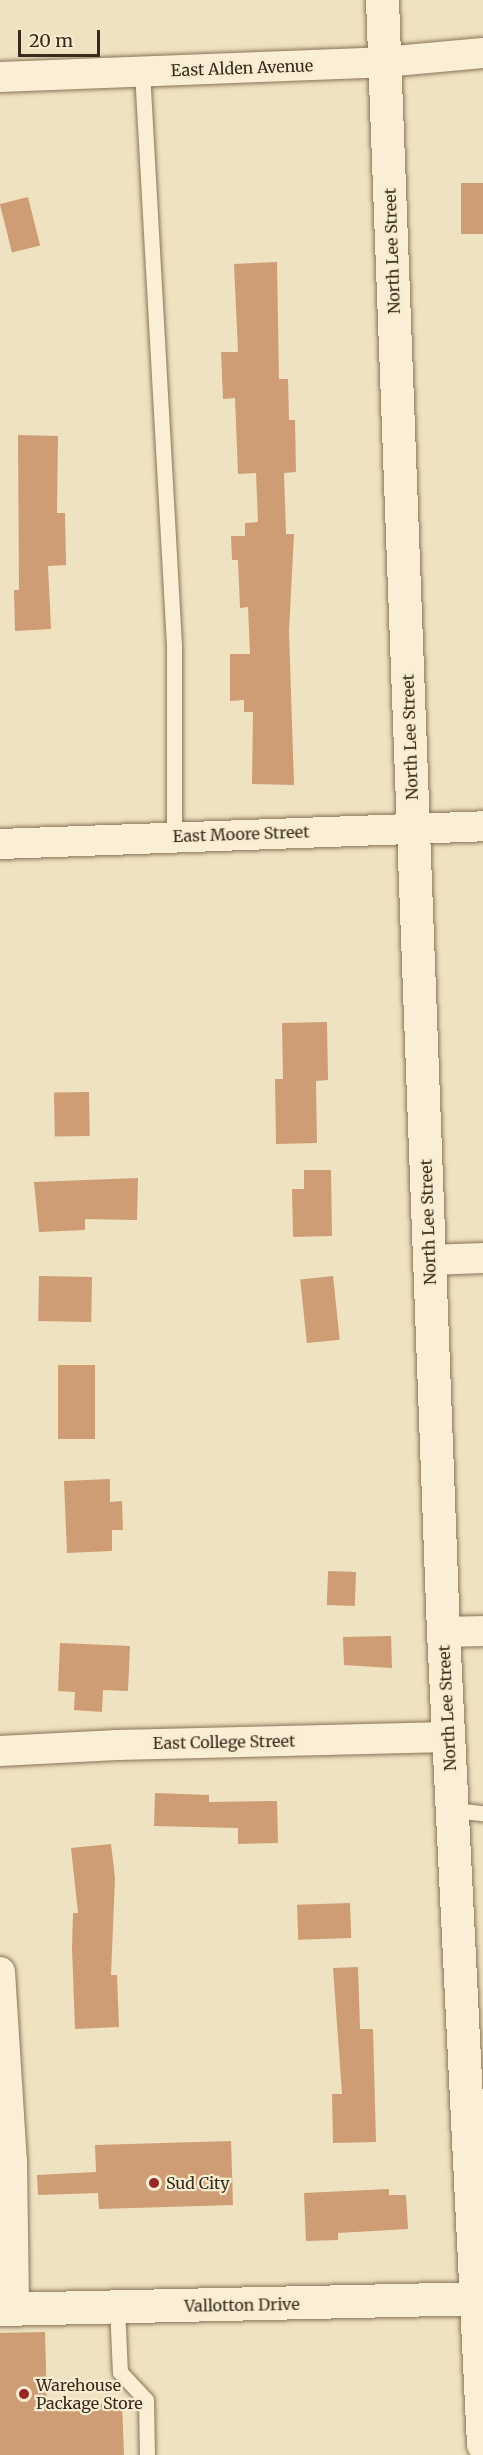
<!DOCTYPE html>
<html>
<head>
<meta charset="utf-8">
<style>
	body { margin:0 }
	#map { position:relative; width:483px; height:2455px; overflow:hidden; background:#efe2c0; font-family:Merriweather,serif }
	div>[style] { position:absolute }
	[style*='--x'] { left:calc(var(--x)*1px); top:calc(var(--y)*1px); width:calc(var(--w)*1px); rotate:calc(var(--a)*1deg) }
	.building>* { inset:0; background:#ce9c75; transform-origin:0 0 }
	.roads { filter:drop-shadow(0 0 2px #897358) drop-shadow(0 0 2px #897358) }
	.service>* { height:15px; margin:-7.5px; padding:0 7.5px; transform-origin:7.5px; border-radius:7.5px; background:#faefd4 }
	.minor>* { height:30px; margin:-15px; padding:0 15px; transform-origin:15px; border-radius:15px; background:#faefd4 }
	.tertiary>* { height:33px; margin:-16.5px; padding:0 16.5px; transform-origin:16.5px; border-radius:16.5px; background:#faefd4 }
	.dots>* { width:16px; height:16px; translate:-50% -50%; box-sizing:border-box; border:3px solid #f6ecd0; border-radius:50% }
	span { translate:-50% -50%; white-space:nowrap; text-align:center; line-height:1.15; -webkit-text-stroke:4.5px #f6ecd0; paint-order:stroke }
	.street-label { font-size:16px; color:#382a1c }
	.poi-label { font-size:16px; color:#382a1c }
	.left { translate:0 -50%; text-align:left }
	.scale { position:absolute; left:18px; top:30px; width:82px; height:27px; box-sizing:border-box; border:3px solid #382a1c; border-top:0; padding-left:8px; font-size:18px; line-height:21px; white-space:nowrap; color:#382a1c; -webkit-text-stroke:4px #f6ecd0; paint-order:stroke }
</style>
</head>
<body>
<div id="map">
	<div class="building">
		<i style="left:483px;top:183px;width:51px;height:22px;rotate:90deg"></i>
		<i style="left:28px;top:197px;width:50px;height:29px;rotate:76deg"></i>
		<i style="clip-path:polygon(277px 262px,279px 379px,288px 379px,289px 420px,295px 420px,296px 472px,284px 473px,286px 534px,294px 534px,289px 631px,294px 785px,252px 784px,253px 712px,244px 712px,244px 700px,230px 701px,230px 654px,250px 654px,248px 607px,240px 608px,238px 560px,232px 560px,231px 536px,245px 536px,245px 523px,258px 522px,256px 473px,238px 474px,235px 398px,223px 399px,221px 352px,238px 352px,234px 264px)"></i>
		<i style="clip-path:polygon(18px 435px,58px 436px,57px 513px,65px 513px,66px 565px,48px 566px,51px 629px,15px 631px,14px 590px,19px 590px)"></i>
		<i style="clip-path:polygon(327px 1022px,328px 1080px,316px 1081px,317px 1143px,276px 1144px,275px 1079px,283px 1079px,282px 1023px)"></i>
		<i style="left:89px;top:1092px;width:44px;height:35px;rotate:89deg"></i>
		<i style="clip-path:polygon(304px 1170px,331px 1170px,332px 1236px,293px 1237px,292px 1189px,304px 1189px)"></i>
		<i style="clip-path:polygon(138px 1178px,137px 1220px,85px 1219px,85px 1230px,39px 1232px,34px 1182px)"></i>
		<i style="left:39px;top:1276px;width:53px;height:45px;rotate:1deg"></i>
		<i style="left:333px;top:1276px;width:64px;height:33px;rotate:84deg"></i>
		<i style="left:58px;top:1365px;width:37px;height:74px"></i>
		<i style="clip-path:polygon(110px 1479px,110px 1502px,122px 1501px,123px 1530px,112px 1530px,112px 1551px,67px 1553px,64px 1481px)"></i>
		<i style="left:328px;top:1571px;width:28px;height:34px;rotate:2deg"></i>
		<i style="clip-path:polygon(391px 1636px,392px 1668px,344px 1665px,343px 1637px)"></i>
		<i style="clip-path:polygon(60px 1643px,130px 1646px,128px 1691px,103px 1690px,102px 1712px,74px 1710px,75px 1692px,58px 1691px)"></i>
		<i style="clip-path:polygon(155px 1793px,209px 1795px,209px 1802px,277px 1801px,278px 1843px,238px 1844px,238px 1828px,154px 1826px)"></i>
		<i style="clip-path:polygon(111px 1844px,115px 1878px,111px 1975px,117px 1975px,119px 2027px,75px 2029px,72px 1948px,73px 1913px,78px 1913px,71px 1848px)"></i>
		<i style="left:350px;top:1903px;width:35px;height:53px;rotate:88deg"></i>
		<i style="clip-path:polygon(358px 1967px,360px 2029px,373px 2029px,376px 2142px,333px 2143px,332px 2094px,342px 2094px,333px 1968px)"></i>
		<i style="clip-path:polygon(231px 2141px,233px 2205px,99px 2209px,98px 2193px,38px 2195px,37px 2175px,96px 2172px,95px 2145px)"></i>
		<i style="clip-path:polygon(389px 2189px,389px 2195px,406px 2195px,408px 2229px,338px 2233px,338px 2240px,306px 2241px,304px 2193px)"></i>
		<i style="clip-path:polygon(45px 2332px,47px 2405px,122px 2403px,124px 2455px,0 2455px,0 2333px)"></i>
	</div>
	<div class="roads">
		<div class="service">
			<i style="--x:142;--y:71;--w:576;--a:86.81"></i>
			<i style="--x:174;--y:646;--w:191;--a:90"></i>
			<i style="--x:453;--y:1810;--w:30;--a:6"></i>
			<i style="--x:117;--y:2307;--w:65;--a:87.4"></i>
			<i style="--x:120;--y:2372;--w:38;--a:47"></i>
			<i style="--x:146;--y:2400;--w:55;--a:89"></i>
		</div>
		<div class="minor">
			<i style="--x:0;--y:77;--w:384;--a:-2.2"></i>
			<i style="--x:384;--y:62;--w:99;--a:-5.2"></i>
			<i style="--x:0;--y:844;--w:483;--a:-2.1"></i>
			<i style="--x:430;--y:1260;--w:53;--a:-2.2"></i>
			<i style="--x:443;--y:1632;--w:40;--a:-1.4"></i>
			<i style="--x:0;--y:1751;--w:117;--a:-2.9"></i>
			<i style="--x:117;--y:1745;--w:332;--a:-1.4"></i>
			<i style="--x:0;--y:1972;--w:189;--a:86.4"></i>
			<i style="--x:12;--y:2161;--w:148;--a:89.2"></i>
		</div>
		<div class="tertiary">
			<i style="--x:382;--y:0;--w:1633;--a:87.86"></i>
			<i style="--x:443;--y:1632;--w:813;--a:87.18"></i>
			<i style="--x:0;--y:2309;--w:483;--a:-1.3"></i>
		</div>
	</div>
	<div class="dots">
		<i style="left:154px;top:2183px;background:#992726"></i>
		<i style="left:24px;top:2394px;background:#992726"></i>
	</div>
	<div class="street-label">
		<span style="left:242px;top:68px;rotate:-2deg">East Alden Avenue</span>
		<span style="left:392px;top:251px;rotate:-92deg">North Lee Street</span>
		<span style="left:410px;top:737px;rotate:-92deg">North Lee Street</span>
		<span style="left:241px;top:834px;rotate:-2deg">East Moore Street</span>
		<span style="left:428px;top:1222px;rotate:-92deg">North Lee Street</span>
		<span style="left:447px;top:1708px;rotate:-93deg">North Lee Street</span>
		<span style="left:224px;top:1742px;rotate:-1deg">East College Street</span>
		<span style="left:242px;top:2305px;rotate:-1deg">Vallotton Drive</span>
	</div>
	<div class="poi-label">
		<span class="left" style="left:166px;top:2183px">Sud City</span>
		<span class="left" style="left:36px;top:2394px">Warehouse<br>Package Store</span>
	</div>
	<div class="scale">20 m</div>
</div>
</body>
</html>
